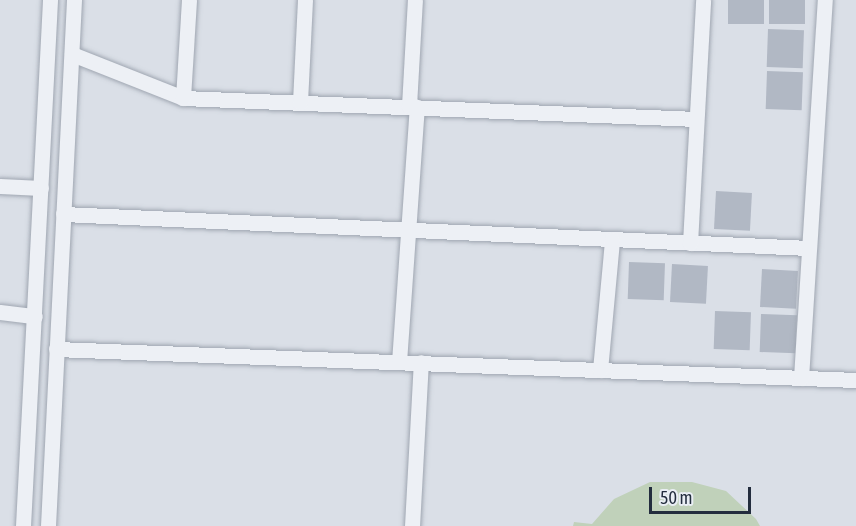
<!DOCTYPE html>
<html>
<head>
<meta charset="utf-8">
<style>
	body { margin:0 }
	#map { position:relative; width:856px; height:526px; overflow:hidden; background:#dadfe7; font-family:"Asap Condensed",sans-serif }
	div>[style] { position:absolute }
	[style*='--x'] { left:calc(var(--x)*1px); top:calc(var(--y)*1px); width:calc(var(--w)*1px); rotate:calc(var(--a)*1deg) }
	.green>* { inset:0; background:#c0d1ba }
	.building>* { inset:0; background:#b1b8c4; transform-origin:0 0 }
	.roads { filter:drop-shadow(0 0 2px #9fa6b1) drop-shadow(0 0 2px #9fa6b1) }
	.minor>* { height:15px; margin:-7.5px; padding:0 7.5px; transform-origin:7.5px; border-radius:7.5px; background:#edf0f5 }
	span { translate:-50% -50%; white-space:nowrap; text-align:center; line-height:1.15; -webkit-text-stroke:4.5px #e9eef4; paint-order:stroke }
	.scale { position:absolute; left:649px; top:487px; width:102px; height:27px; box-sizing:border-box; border:3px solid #232d3e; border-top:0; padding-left:8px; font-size:18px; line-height:21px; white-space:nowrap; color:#232d3e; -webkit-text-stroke:4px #e9eef4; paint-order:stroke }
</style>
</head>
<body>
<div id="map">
	<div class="green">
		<i style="clip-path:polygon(650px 482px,692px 482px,726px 491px,756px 519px,760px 526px,573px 526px,574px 522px,592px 524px,614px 499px)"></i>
	</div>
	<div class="building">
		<i style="left:728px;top:0;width:36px;height:24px"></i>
		<i style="left:769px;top:0;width:36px;height:24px"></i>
		<i style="left:768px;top:29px;width:36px;height:38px;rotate:2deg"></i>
		<i style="left:767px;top:71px;width:36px;height:38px;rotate:2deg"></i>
		<i style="left:716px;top:191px;width:36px;height:38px;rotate:3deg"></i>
		<i style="left:629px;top:262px;width:36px;height:37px;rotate:2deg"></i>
		<i style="left:672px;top:264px;width:36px;height:38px;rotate:3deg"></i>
		<i style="left:762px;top:269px;width:36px;height:38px;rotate:3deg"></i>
		<i style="left:715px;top:311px;width:36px;height:38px;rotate:2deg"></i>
		<i style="left:761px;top:314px;width:36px;height:38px;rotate:2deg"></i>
	</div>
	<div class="roads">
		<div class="minor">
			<i style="--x:72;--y:54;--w:119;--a:21.6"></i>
			<i style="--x:183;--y:98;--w:513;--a:2.34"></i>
			<i style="--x:183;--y:98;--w:98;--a:-86.5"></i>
			<i style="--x:300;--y:102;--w:102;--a:-87.2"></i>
			<i style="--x:409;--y:106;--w:106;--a:-86.8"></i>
			<i style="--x:0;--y:186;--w:41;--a:2.8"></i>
			<i style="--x:63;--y:214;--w:746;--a:2.61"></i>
			<i style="--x:690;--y:243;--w:243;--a:-86.9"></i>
			<i style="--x:0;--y:312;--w:35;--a:7"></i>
			<i style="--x:56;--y:349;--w:801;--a:2.22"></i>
			<i style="--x:399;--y:362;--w:256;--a:-86"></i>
			<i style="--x:600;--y:370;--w:131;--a:-84.7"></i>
			<i style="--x:801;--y:378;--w:379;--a:-86.4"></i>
			<i style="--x:23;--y:526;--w:527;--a:-87.06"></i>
			<i style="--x:48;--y:526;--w:527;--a:-87.17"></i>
			<i style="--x:412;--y:526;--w:164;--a:-86.9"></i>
		</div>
	</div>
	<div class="scale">50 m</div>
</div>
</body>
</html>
